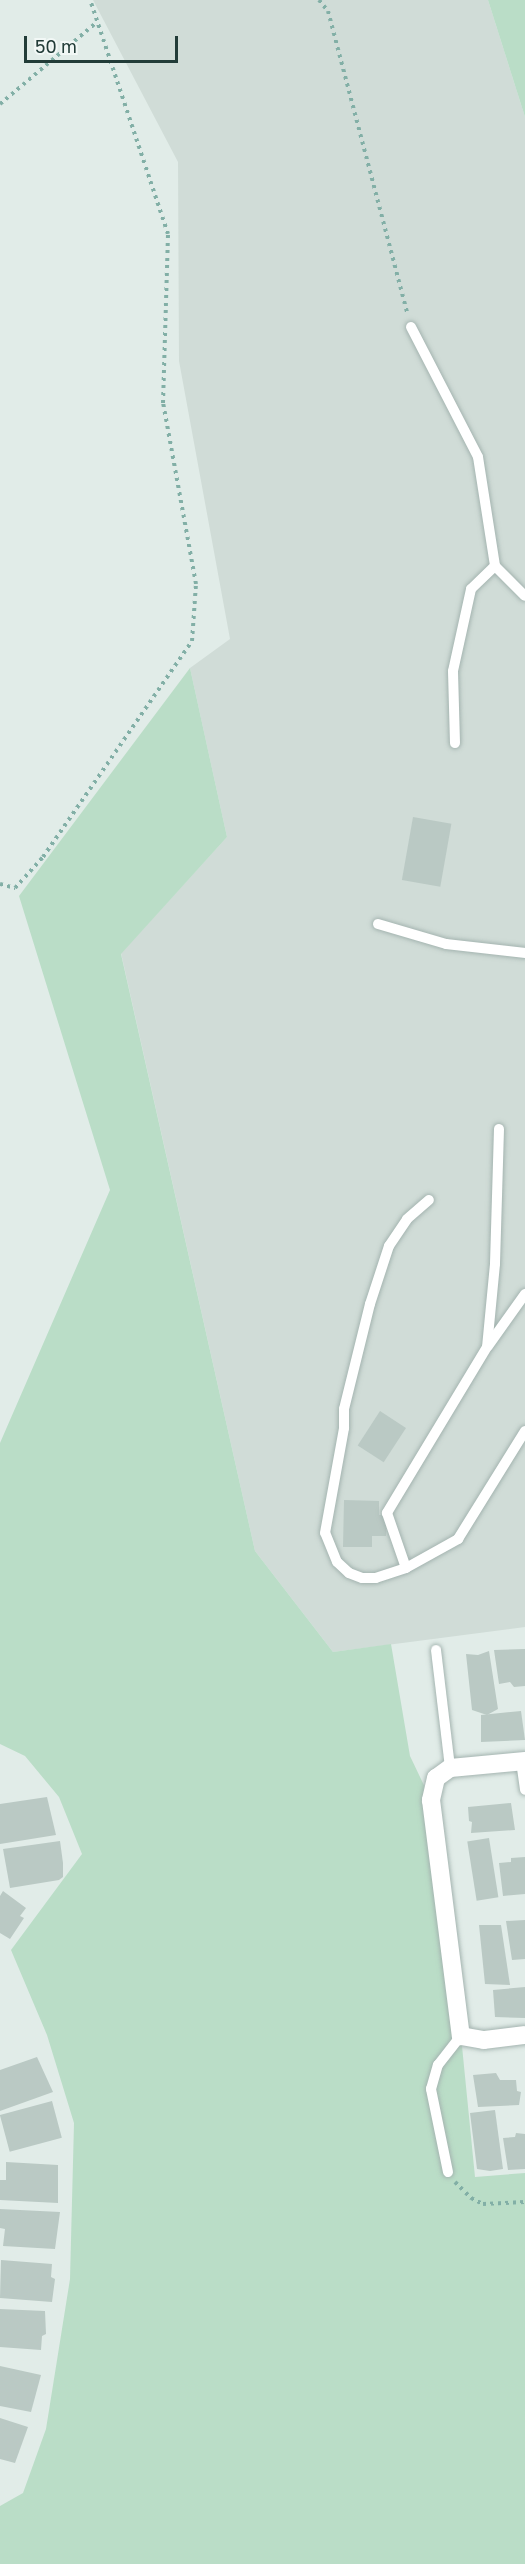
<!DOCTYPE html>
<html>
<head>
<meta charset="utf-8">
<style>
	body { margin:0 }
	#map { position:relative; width:525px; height:2564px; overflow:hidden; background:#e1ece8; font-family:"Golos Text",sans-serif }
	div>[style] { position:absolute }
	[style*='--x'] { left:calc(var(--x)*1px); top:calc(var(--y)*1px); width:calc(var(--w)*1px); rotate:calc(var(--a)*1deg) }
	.built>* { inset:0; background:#d0dcd7 }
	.green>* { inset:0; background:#baddc7 }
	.building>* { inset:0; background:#bac9c4; transform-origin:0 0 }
	.path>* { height:4px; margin-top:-2px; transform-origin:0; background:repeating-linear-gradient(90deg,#82afa6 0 3px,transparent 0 7.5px) }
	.roads { filter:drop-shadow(0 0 2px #a4b4b0) drop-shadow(0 0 2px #a4b4b0) }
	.service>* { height:10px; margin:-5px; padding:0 5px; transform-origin:5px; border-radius:5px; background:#fff }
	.minor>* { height:18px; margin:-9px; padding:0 9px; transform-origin:9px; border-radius:9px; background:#fff }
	span { translate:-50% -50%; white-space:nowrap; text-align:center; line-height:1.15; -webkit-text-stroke:5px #f2f8f6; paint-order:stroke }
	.scale { position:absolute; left:24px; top:36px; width:154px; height:27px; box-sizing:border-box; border:3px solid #223c38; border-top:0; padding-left:8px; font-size:18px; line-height:21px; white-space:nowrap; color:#223c38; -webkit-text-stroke:4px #f2f8f6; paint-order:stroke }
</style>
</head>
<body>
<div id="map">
	<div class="built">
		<i style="clip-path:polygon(93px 0,488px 0,525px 117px,525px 1627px,333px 1652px,255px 1551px,121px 953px,227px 837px,190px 668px,230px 639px,179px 361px,178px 162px)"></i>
	</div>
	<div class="green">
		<i style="clip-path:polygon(488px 0,525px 0,525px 117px)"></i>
		<i style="clip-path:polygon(190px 668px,227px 837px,121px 954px,255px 1551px,333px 1652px,391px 1644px,410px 1756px,431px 1800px,461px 2036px,475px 2177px,525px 2173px,525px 2564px,0 2564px,0 2506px,23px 2493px,46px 2429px,70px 2279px,74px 2123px,47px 2035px,11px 1950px,82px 1854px,59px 1797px,25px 1756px,0 1744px,0 1443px,110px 1190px,19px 896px)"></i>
	</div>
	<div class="building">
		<i style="left:413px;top:817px;width:39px;height:64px;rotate:10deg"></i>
		<i style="left:380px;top:1411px;width:31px;height:41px;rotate:33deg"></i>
		<i style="clip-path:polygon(344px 1500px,379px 1501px,379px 1515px,387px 1515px,386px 1536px,372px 1536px,372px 1547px,343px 1547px)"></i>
		<i style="clip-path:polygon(525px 1649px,525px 1686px,514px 1687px,510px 1682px,499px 1684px,494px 1650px)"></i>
		<i style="clip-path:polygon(489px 1651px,498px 1709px,487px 1715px,472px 1710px,466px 1654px,478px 1655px)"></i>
		<i style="clip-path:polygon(521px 1711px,525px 1740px,481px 1742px,481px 1715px)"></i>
		<i style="clip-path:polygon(47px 1797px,56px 1835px,0 1844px,0 1804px)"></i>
		<i style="clip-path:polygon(511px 1803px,515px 1830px,471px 1833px,472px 1822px,469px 1821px,468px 1807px)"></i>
		<i style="left:489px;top:1838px;width:60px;height:22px;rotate:81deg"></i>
		<i style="clip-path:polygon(60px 1841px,63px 1863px,63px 1877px,59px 1880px,10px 1888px,3px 1849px)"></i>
		<i style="clip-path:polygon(525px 1857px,525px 1894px,503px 1896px,499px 1863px,511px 1862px,511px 1858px)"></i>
		<i style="clip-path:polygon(3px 1891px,26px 1908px,20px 1916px,24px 1918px,10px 1939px,0 1933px,0 1896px)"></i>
		<i style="clip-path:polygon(525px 1920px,525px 1959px,512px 1960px,506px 1921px)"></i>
		<i style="clip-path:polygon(479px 1925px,501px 1925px,510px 1985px,485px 1984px)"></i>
		<i style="clip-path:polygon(525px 1987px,525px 2018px,495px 2017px,493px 1990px)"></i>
		<i style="clip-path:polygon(37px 2057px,53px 2092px,0 2111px,0 2070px)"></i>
		<i style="clip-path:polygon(496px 2073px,500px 2080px,516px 2080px,517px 2091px,521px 2092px,519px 2105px,478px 2107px,473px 2075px)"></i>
		<i style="left:52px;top:2101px;width:38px;height:54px;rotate:75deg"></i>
		<i style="clip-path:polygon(495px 2110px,503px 2169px,490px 2171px,477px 2169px,470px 2113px)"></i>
		<i style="clip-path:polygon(516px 2133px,525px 2134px,525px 2169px,508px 2170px,503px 2138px,515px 2137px)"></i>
		<i style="clip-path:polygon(6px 2162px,58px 2165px,58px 2203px,0 2200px,0 2180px,6px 2180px)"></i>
		<i style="clip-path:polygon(0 2209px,60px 2212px,55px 2249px,3px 2246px,5px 2229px,0 2228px)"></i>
		<i style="clip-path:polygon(1px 2260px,52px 2264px,51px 2277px,55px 2279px,52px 2302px,0 2298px)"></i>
		<i style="clip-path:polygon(0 2309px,45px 2311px,46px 2334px,42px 2336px,41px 2350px,0 2347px)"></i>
		<i style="clip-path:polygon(0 2366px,41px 2375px,31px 2412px,0 2406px)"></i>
		<i style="clip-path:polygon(0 2418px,28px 2427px,15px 2463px,0 2459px)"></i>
	</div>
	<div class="path">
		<i style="--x:319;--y:0;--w:14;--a:51"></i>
		<i style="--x:328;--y:11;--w:311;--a:75.3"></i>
		<i style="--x:0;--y:104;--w:127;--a:-40.2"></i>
		<i style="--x:0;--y:884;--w:16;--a:15"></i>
		<i style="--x:15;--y:888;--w:42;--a:-47.9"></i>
		<i style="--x:43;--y:857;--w:262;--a:-55.4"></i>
		<i style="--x:192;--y:641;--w:57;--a:-86"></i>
		<i style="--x:196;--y:584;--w:184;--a:-100.3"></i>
		<i style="--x:163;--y:403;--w:169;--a:-88.3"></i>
		<i style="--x:168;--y:234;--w:247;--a:-108.4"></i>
		<i style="--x:455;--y:2182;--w:23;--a:45"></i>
		<i style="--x:471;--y:2198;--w:13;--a:27"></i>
		<i style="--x:483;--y:2204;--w:42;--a:-2.7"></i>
	</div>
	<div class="roads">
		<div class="service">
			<i style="--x:411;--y:327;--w:146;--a:62.7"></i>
			<i style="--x:478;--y:457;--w:110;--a:81.1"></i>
			<i style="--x:495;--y:566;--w:42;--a:45"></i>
			<i style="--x:455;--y:743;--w:72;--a:-91.6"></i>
			<i style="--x:453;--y:671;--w:84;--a:-77.6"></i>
			<i style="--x:471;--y:589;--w:33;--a:-44"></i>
			<i style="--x:378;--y:924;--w:71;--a:16.4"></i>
			<i style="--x:446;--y:944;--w:80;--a:6.5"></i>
			<i style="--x:499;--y:1129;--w:135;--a:91.7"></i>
			<i style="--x:495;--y:1264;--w:83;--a:95.5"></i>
			<i style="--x:487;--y:1347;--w:194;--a:121.1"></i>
			<i style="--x:387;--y:1513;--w:58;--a:70.9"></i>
			<i style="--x:406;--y:1568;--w:60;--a:-29.1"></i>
			<i style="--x:458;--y:1539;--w:127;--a:-58.2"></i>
			<i style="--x:488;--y:1346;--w:64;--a:-54.6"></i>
			<i style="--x:406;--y:1568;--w:32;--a:162"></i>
			<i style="--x:376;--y:1578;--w:14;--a:180"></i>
			<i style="--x:362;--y:1578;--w:14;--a:-159"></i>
			<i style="--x:349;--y:1573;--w:16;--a:-137"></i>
			<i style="--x:337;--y:1562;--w:31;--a:-112"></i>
			<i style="--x:325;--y:1533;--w:107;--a:-79.7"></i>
			<i style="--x:344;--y:1428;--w:19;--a:-90"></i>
			<i style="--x:344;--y:1409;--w:108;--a:-76.1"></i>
			<i style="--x:370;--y:1304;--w:61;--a:-71.9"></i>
			<i style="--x:389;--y:1246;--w:32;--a:-56"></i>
			<i style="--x:407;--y:1219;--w:29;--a:-41"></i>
			<i style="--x:436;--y:1650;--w:119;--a:83.2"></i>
			<i style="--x:521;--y:1761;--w:29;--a:82"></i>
			<i style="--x:448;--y:2172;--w:85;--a:-101.6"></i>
			<i style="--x:431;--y:2089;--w:25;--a:-74"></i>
			<i style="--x:438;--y:2065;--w:37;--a:-52"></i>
		</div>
		<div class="minor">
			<i style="--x:525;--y:1761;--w:75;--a:174.7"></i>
			<i style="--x:450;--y:1768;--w:17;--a:144"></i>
			<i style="--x:436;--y:1778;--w:23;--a:103"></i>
			<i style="--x:431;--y:1800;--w:238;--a:82.8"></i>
			<i style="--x:461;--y:2036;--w:23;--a:10"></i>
			<i style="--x:484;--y:2040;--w:41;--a:-7"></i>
		</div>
	</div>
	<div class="scale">50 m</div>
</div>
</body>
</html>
